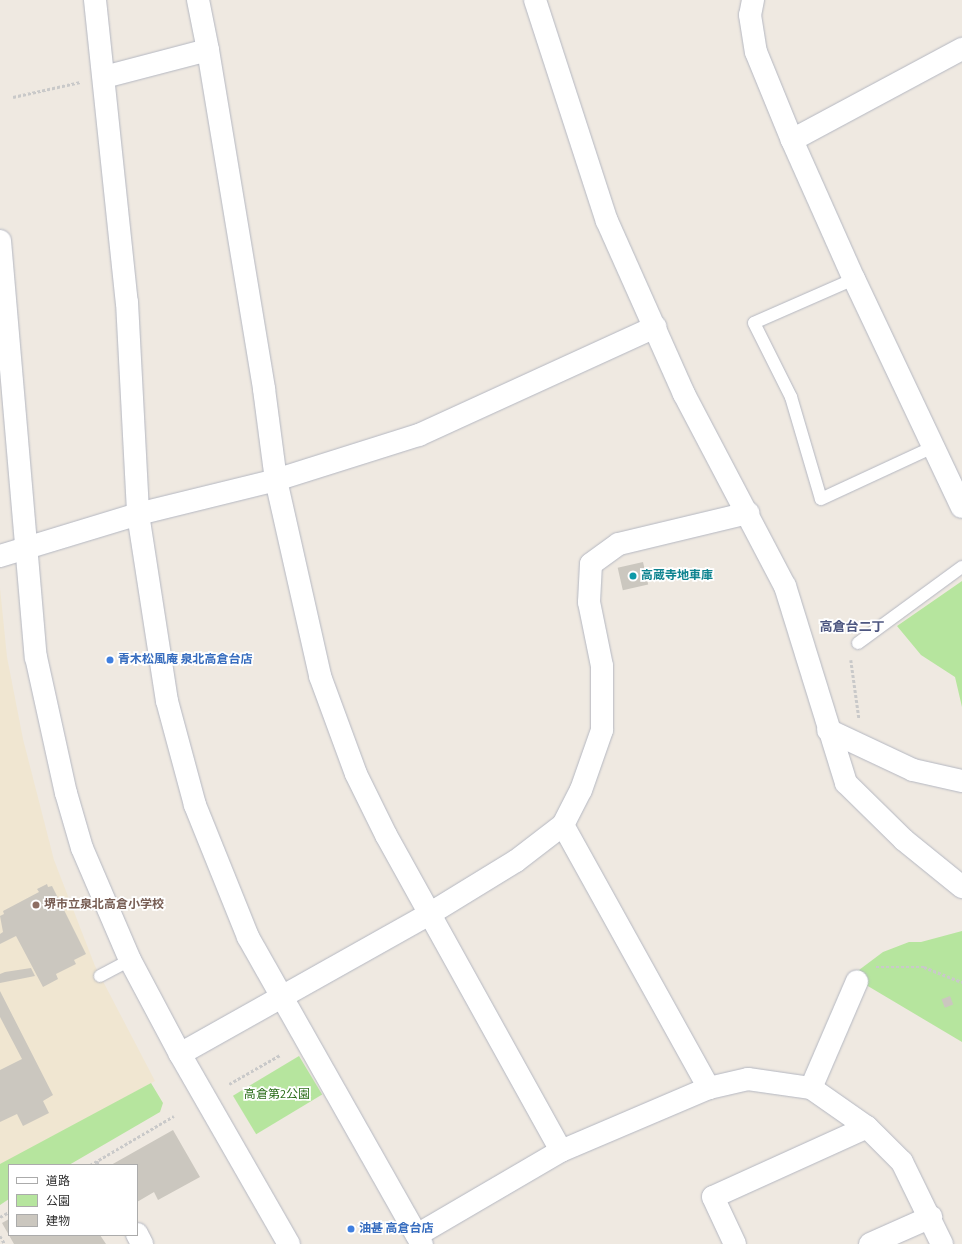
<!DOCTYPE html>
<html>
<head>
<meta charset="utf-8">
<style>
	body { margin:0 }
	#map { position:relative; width:962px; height:1244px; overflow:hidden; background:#efe9e1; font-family:"Source Sans 3","Noto Sans JP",sans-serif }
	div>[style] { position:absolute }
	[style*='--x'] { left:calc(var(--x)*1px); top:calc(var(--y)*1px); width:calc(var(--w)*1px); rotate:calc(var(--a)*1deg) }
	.education>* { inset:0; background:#f0e6d1 }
	.green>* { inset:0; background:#b6e59e; transform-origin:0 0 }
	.building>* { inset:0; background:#cbc7bf; transform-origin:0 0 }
	.path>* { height:2.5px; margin-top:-1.25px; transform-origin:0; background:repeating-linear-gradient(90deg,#c9c9c9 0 3px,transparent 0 5px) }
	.roads { filter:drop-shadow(0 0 1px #b4b7c1) drop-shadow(0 0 1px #b4b7c1) }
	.lane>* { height:12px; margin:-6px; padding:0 6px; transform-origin:6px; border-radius:6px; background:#fff }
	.street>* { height:22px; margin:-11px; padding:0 11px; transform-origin:11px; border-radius:11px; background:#fff }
	.secondary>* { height:22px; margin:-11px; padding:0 11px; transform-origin:11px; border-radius:11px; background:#fff }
	.dots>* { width:11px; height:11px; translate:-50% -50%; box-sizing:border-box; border:2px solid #fff; border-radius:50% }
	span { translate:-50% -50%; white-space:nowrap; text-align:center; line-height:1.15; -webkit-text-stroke:3.5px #fff; paint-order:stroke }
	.culture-label { font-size:12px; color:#0d838f; font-weight:700 }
	.left { translate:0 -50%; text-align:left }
	.shop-label { font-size:12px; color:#366cbe; font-weight:700 }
	.education-label { font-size:12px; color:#785e54; font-weight:700 }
	.park-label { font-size:12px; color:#2c6e1b }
	.neighbourhood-label { font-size:13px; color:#4d5680; font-weight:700 }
	.legend { position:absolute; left:8px; top:1164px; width:130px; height:72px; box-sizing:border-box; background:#fff; border:1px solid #ababab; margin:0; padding:5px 7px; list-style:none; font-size:12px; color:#2e2e2e }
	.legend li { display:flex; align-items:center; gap:8px; height:20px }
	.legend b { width:20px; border:1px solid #ababab }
</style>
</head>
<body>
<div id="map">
	<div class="education">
		<i style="clip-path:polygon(0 588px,7px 657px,23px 739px,54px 860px,95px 966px,155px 1081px,0 1165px)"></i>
	</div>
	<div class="green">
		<i style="clip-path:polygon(962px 581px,962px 707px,955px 677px,921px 655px,897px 626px)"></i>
		<i style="clip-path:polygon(962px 931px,962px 1042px,851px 976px,883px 952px,909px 942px,921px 942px)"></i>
		<i style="left:299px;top:1056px;width:45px;height:77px;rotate:59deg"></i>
		<i style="clip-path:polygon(151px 1083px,163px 1103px,160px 1112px,69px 1165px,9px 1165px,9px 1199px,0 1205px,0 1164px)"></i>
	</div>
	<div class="building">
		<i style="left:643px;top:562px;width:23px;height:26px;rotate:77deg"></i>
		<i style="clip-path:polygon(47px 884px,48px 887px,52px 886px,86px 954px,74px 960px,76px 964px,56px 974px,58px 979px,43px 987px,16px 936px,0 944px,0 934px,3px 932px,0 916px,4px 914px,3px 911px,39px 892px,37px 889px)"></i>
		<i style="clip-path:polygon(31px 968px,35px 976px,0 983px,0 974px,5px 972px)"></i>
		<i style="clip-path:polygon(0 991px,53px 1095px,43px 1101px,49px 1113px,23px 1126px,17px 1114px,0 1122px,0 1070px,22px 1059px,0 1017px)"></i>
		<i style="left:950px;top:996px;width:9px;height:9px;rotate:69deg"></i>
		<i style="clip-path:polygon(173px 1130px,200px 1177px,158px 1200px,154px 1192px,137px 1202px,137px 1165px,111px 1165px)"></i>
		<i style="clip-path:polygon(9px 1219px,9px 1235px,100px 1235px,106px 1244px,14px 1244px,2px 1223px)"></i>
	</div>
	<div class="path">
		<i style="--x:13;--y:97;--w:69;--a:-12.6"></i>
		<i style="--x:851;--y:660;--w:59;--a:82.1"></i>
		<i style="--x:876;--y:967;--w:48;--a:0"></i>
		<i style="--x:924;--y:967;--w:41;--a:21.5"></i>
		<i style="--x:229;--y:1084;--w:59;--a:-29.6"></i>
		<i style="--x:97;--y:1161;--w:4;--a:63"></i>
		<i style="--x:90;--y:1165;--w:97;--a:-30.3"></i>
		<i style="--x:0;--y:1217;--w:10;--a:-29"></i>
		<i style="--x:0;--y:1236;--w:9;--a:58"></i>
	</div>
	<div class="roads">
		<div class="lane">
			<i style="--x:854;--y:279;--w:109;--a:156.3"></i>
			<i style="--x:754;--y:323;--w:83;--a:63.4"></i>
			<i style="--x:791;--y:397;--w:106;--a:73.6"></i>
			<i style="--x:821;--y:499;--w:123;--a:-24.9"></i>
			<i style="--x:858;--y:643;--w:129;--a:-36.2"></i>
			<i style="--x:100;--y:976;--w:34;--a:-28"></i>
		</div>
		<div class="street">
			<i style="--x:95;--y:0;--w:304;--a:84"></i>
			<i style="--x:127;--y:302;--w:212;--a:87"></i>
			<i style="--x:138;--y:514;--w:189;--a:81.2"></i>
			<i style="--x:167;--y:701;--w:108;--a:74.9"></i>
			<i style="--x:195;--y:805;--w:142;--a:68.1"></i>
			<i style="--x:248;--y:937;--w:353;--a:60.5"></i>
			<i style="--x:198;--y:0;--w:51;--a:78.7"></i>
			<i style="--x:208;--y:50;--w:344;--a:80.6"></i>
			<i style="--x:264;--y:389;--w:92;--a:82.5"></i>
			<i style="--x:276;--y:480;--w:201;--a:77.3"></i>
			<i style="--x:320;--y:676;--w:104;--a:69.8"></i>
			<i style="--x:356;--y:774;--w:68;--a:63.8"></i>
			<i style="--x:386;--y:835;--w:361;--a:61"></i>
			<i style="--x:535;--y:0;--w:232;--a:72"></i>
			<i style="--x:607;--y:221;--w:189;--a:66"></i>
			<i style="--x:684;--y:394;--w:217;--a:62.3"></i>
			<i style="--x:785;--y:586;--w:206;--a:72.8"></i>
			<i style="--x:846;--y:783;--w:81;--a:44.5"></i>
			<i style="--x:904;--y:840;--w:75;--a:39"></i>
			<i style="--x:753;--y:0;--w:15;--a:101"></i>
			<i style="--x:750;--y:15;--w:37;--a:81"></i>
			<i style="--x:756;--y:52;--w:95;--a:67.8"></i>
			<i style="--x:792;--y:140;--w:152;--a:66"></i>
			<i style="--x:854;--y:279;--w:252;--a:64.7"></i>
			<i style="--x:104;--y:77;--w:107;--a:-14.6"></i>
			<i style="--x:792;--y:140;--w:193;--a:-28.2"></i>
			<i style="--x:0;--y:556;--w:144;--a:-16.9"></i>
			<i style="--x:138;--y:514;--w:142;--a:-13.8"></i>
			<i style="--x:276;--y:480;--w:150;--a:-17.5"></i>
			<i style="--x:419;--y:435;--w:260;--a:-24.6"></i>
			<i style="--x:563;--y:825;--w:301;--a:61"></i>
			<i style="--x:180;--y:1054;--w:288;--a:-29.3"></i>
			<i style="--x:431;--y:913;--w:100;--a:-31.5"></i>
			<i style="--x:516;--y:861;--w:59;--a:-37.5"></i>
			<i style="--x:563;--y:825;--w:39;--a:-63"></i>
			<i style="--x:581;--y:790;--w:64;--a:-70.7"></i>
			<i style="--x:602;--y:730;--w:64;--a:-90"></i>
			<i style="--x:602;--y:666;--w:65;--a:-101.5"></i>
			<i style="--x:589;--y:602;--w:38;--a:-87"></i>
			<i style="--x:591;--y:564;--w:34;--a:-36"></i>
			<i style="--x:619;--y:544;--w:133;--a:-13.5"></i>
			<i style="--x:811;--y:1088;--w:116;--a:-66.7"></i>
			<i style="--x:137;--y:1234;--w:11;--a:63"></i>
			<i style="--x:417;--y:1235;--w:167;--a:-30.3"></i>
			<i style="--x:561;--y:1151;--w:161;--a:-23.1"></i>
			<i style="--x:709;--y:1088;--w:40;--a:-13"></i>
			<i style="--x:748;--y:1079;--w:64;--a:8.1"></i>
			<i style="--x:811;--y:1088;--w:68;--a:34.9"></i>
			<i style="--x:867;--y:1127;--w:49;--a:45"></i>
			<i style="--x:902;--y:1162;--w:91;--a:64"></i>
			<i style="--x:735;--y:1244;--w:52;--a:-115.1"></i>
			<i style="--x:713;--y:1197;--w:169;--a:-24.4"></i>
			<i style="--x:870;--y:1244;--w:67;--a:-23.9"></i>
		</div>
		<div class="secondary">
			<i style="--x:0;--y:241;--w:418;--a:85.1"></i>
			<i style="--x:36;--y:657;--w:139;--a:77.6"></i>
			<i style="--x:66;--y:793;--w:57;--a:73.8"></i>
			<i style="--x:82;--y:848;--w:122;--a:66.8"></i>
			<i style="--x:130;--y:960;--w:106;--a:62"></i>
			<i style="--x:180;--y:1054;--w:219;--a:60.2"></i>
			<i style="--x:828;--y:730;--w:94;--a:25.2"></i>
			<i style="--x:913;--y:770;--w:50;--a:12.7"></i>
		</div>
	</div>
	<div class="dots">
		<i style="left:633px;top:576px;background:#0f9aa8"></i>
		<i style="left:110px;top:660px;background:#3f7fe0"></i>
		<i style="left:36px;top:905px;background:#8d6e63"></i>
		<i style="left:351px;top:1229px;background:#3f7fe0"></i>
	</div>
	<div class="culture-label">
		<span class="left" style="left:641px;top:576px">高蔵寺地車庫</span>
	</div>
	<div class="shop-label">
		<span class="left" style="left:118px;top:660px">青木松風庵 泉北高倉台店</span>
		<span class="left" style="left:359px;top:1229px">油甚 高倉台店</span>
	</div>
	<div class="education-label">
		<span class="left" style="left:44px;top:905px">堺市立泉北高倉小学校</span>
	</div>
	<div class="park-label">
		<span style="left:277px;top:1095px">高倉第2公園</span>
	</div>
	<div class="neighbourhood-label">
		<span style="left:852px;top:627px">高倉台二丁</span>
	</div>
	<ul class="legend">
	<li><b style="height:5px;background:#fff"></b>道路</li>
	<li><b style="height:11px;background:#b6e59e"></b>公園</li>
	<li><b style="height:11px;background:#cbc7bf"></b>建物</li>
	</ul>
</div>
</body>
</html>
